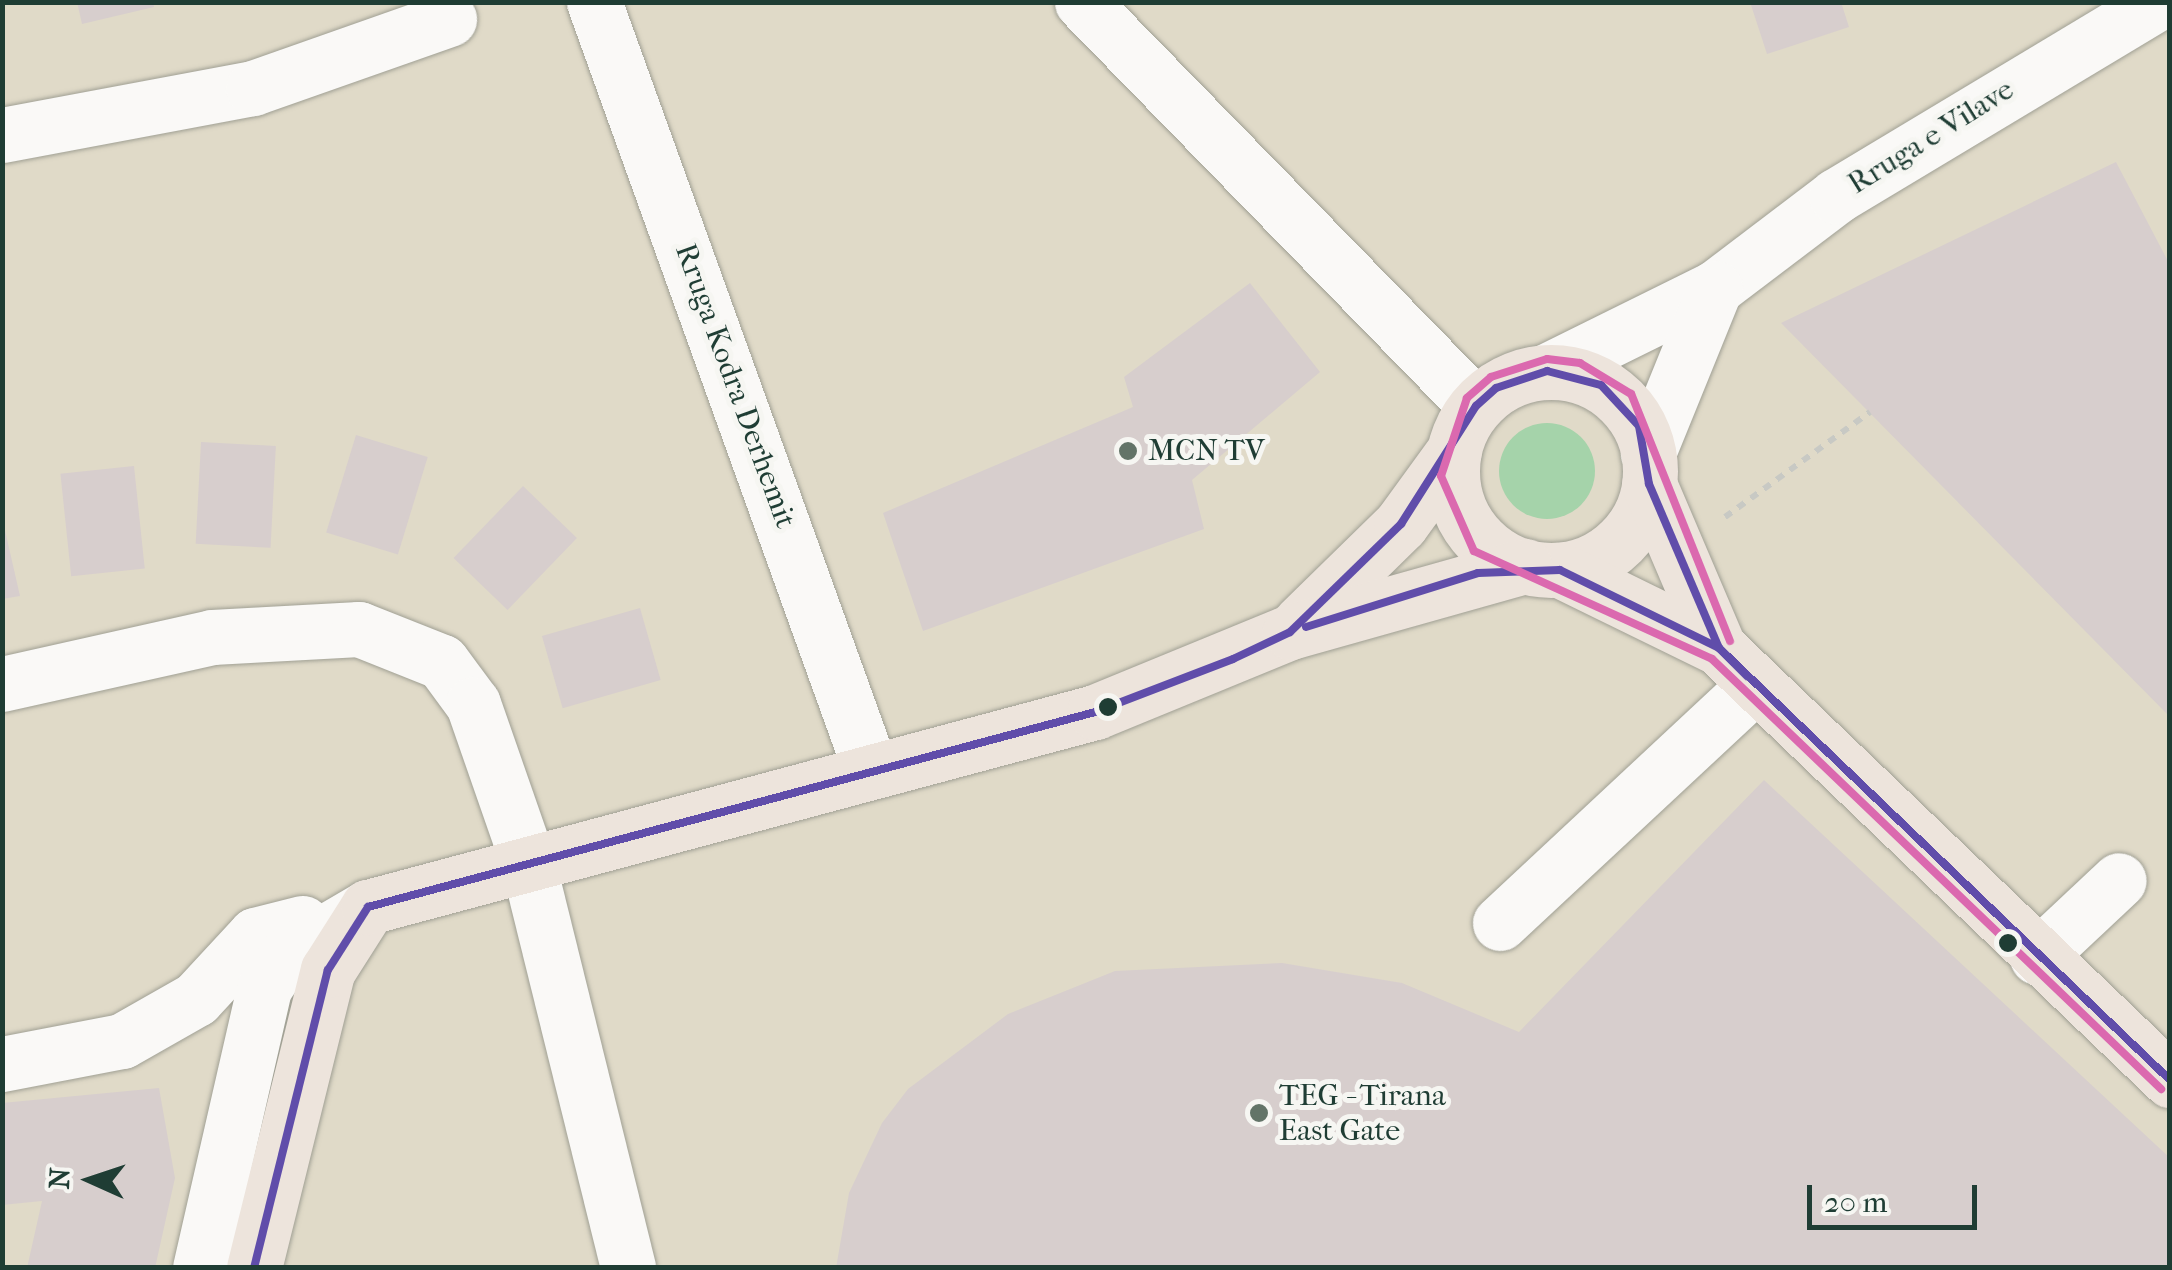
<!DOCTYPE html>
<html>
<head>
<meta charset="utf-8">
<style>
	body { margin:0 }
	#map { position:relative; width:2172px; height:1270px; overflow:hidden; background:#e0dac8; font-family:"IM FELL French Canon",serif }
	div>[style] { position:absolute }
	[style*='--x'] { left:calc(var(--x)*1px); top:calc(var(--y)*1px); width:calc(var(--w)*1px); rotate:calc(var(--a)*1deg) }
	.green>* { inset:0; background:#a5d3aa }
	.round { border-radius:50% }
	.building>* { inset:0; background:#d7cecd; transform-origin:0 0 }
	.path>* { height:6px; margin-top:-3px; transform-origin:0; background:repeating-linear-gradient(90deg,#c8c9c4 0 8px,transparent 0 16px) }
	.roads { filter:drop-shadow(0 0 2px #a0a094) drop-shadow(0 0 2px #a0a094) }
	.minor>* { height:55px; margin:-27.5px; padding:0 27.5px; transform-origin:27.5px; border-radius:27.5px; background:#faf9f7 }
	.major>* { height:55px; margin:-27.5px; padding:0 27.5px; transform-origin:27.5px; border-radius:27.5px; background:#ede4dc }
	.major>.ring { margin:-27.5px; padding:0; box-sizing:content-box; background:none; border:55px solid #ede4dc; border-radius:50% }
	.bus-1>* { height:8px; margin:-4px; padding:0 4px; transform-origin:4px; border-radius:4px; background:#604daa }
	.bus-2>* { height:8px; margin:-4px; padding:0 4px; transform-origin:4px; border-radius:4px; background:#db69af }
	.dots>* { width:28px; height:28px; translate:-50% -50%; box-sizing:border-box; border:5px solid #f6f6f2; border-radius:50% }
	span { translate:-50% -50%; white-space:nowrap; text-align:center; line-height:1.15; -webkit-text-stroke:10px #f6f6f2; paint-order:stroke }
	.street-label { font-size:30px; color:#1f3d34 }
	.poi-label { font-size:30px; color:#1f3d34 }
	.left { translate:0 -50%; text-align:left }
	.frame { position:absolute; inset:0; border:5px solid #1f3d34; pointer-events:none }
	.north { position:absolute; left:40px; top:1130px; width:100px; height:100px; -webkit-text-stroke:8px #f6f6f2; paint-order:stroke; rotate:273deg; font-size:28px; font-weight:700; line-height:40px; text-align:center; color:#1f3d34 }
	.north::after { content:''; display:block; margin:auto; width:35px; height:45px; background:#1f3d34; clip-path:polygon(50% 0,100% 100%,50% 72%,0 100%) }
	.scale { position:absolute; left:1807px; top:1185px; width:170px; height:45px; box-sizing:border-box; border:5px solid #1f3d34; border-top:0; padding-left:12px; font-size:30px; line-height:35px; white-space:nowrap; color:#1f3d34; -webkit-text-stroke:8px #f6f6f2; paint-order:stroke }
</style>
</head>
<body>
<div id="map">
	<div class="green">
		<i class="round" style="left:1499px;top:423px;width:96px;height:96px"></i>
	</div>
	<div class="building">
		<i style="clip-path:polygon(77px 2px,153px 2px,154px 7px,82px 24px)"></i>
		<i style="clip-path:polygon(1750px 2px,1841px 2px,1849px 27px,1767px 54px)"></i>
		<i style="clip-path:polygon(2116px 162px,2170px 265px,2170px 717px,1781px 323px)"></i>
		<i style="clip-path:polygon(1250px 283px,1320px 372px,1192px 480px,1204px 529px,923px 631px,883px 513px,1133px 407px,1124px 377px)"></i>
		<i style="left:356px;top:435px;width:75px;height:102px;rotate:17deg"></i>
		<i style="left:201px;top:442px;width:75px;height:102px;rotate:3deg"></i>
		<i style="left:134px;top:466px;width:103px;height:74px;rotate:84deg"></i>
		<i style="left:523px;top:486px;width:75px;height:100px;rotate:44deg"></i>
		<i style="clip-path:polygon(2px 517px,20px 596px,2px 599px)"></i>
		<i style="left:640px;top:608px;width:75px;height:102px;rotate:74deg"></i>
		<i style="clip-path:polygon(1764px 780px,2170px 1158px,2170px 1268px,836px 1268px,849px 1193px,882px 1123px,908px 1089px,1008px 1014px,1115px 971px,1282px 963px,1402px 983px,1519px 1032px)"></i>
		<i style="clip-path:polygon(159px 1088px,175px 1178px,155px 1268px,27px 1268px,42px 1201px,2px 1205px,2px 1103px)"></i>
	</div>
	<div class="path">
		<i style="--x:1725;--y:517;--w:179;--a:-35.9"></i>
	</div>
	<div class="roads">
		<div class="minor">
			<i style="--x:594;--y:2;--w:817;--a:70.19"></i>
			<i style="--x:1082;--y:2;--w:564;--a:45.72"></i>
			<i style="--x:2;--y:135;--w:255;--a:-10.6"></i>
			<i style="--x:253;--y:88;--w:208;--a:-19.4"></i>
			<i style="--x:1547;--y:371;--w:187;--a:-26.3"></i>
			<i style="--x:1715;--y:288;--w:152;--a:-37.2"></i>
			<i style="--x:1836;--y:196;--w:377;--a:-31"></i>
			<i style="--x:1648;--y:453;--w:178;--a:-67.9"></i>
			<i style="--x:2;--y:684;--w:215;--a:-12.6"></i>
			<i style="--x:212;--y:637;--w:147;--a:-3.1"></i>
			<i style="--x:359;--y:629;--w:89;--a:21.7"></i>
			<i style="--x:442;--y:662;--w:52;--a:53.6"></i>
			<i style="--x:473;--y:704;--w:164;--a:70.8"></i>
			<i style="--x:527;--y:859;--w:421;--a:76.1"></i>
			<i style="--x:1500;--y:923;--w:350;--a:-43"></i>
			<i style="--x:2037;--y:957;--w:112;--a:-43.2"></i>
			<i style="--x:2;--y:1064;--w:122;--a:-10.9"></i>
			<i style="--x:122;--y:1041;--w:85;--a:-29.6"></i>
			<i style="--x:196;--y:999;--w:87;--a:-47.3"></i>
			<i style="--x:255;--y:935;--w:49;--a:-14.3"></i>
			<i style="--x:200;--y:1268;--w:287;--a:-77.1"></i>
			<i style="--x:264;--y:988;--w:40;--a:-56"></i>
			<i style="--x:286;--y:955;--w:95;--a:-30.3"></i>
		</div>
		<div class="major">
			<i class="ring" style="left:1452px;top:372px;width:143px;height:143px"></i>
			<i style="--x:1649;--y:484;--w:178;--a:66.9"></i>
			<i style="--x:1560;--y:570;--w:177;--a:26.1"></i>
			<i style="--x:1719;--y:648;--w:625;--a:43.77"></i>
			<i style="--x:1300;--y:623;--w:141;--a:-44.4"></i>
			<i style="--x:1401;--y:524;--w:90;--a:-54"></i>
			<i style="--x:254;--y:1268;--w:307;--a:-76.1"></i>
			<i style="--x:328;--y:970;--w:75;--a:-57.6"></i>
			<i style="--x:368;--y:907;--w:753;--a:-15.01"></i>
			<i style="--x:1095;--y:712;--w:211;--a:-22.3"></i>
			<i style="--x:1290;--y:632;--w:244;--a:-15.7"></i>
		</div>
	</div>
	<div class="bus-1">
		<i style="--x:1306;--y:627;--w:180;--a:-17.4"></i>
		<i style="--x:1478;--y:573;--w:82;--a:-2.1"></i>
		<i style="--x:1560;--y:570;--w:177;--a:26.1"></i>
		<i style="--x:1719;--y:648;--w:40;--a:45"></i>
		<i style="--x:254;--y:1268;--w:307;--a:-76.1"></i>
		<i style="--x:328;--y:970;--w:75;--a:-57.6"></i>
		<i style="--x:368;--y:907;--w:753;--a:-15.01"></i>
		<i style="--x:1095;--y:712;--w:148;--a:-21"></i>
		<i style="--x:1233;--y:659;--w:63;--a:-25.3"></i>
		<i style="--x:1290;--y:632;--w:155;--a:-44.2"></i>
		<i style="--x:1401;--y:524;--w:140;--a:-57.6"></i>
		<i style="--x:1476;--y:406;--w:27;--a:-42"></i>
		<i style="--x:1496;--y:388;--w:54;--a:-18.4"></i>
		<i style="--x:1547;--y:371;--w:56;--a:14.5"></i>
		<i style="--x:1601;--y:385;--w:56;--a:47.2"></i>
		<i style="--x:1639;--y:426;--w:59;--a:80.2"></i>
		<i style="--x:1649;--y:484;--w:178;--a:66.9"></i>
		<i style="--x:1719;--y:648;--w:625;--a:43.77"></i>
	</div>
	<div class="bus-2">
		<i style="--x:1730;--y:641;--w:266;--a:-111.8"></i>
		<i style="--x:1631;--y:394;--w:60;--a:-148.7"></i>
		<i style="--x:1580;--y:363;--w:33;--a:-173"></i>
		<i style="--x:1547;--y:359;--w:59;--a:162.2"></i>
		<i style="--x:1491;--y:377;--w:32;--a:139"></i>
		<i style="--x:1467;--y:398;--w:82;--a:108.4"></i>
		<i style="--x:1441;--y:476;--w:82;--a:66.3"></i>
		<i style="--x:1474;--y:551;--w:261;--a:24.4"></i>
		<i style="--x:1712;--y:659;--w:622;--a:43.76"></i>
	</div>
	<div class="dots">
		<i style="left:1128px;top:451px;background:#637468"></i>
		<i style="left:1108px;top:707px;background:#1f3d34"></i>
		<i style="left:2008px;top:943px;background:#1f3d34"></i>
		<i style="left:1259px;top:1113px;background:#637468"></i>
	</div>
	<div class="street-label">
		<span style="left:1931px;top:137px;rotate:-32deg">Rruga e Vilave</span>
		<span style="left:735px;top:386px;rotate:70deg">Rruga Kodra Derhemit</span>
	</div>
	<div class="poi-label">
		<span class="left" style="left:1148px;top:451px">MCN TV</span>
		<span class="left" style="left:1279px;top:1113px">TEG - Tirana<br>East Gate</span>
	</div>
	<div class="frame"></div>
	<div class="north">N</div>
	<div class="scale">20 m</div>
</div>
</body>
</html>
